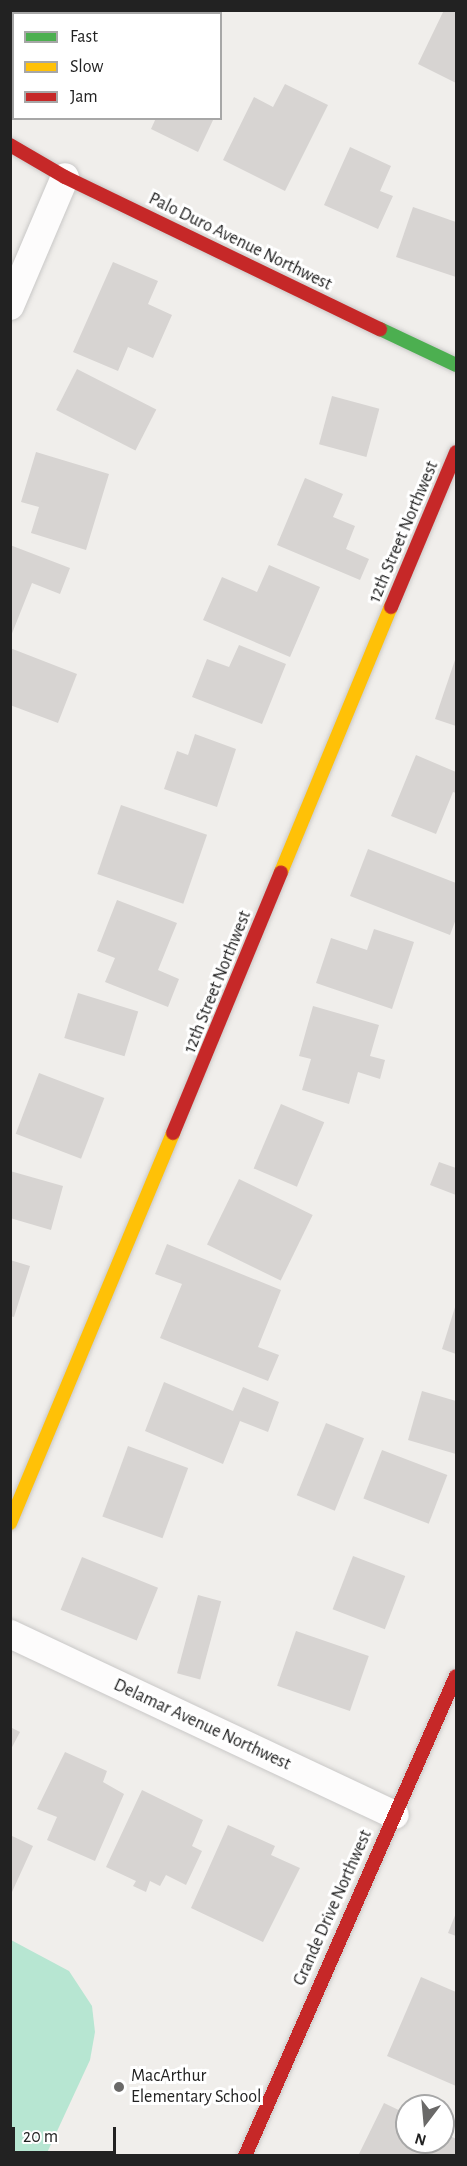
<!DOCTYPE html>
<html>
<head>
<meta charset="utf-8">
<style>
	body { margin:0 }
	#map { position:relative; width:467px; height:2166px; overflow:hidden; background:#f0eeeb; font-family:"Alegreya Sans",sans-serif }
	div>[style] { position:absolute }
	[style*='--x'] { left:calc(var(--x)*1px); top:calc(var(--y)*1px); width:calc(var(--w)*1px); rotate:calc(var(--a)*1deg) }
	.pitch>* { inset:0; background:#b7e6d2 }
	.building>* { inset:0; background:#d7d4d2; transform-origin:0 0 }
	.roads { filter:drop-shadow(0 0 2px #c9c8c7) drop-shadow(0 0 2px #c9c8c7) }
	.street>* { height:28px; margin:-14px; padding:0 14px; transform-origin:14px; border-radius:14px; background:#fdfcfc }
	.fast>* { height:14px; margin:-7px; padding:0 7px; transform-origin:7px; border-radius:7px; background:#4caf50 }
	.slow>* { height:14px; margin:-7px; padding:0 7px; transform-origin:7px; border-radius:7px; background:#ffc107 }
	.jam>* { height:14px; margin:-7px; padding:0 7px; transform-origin:7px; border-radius:7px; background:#c62828 }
	.dots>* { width:16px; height:16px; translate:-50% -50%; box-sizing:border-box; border:3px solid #fff; border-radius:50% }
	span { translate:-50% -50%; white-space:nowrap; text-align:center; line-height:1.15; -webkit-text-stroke:6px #fff; paint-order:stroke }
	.street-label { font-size:18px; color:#222 }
	.poi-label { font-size:18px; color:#222 }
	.left { translate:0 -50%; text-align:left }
	.frame { position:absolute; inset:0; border:12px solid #222; pointer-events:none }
	.legend { position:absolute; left:12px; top:12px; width:210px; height:108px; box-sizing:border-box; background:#fff; border:2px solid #a7a7a7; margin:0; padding:8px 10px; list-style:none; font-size:18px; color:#222 }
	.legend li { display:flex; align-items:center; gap:12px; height:30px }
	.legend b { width:30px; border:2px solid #a7a7a7 }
	.north { position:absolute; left:395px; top:2094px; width:60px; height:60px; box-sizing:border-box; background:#fff; border:2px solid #a7a7a7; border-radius:50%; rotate:196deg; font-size:16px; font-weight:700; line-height:24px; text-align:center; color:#222 }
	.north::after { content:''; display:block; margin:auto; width:21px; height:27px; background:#6a6968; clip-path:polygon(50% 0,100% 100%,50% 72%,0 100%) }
	.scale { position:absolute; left:12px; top:2127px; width:104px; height:27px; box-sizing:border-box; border:3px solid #222; border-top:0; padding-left:8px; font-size:18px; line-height:21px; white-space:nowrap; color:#222; -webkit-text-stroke:4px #fff; paint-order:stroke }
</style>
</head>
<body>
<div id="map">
	<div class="pitch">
		<i style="clip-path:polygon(11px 1940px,69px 1971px,92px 2006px,95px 2032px,90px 2060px,46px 2155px,11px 2155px)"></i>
	</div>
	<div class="building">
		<i style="clip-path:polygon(10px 10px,39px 10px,14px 14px,10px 63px)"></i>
		<i style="clip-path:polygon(444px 10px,456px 10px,456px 83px,418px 64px)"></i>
		<i style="clip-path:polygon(285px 84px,328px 105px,285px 191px,223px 160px,254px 97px,273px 107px)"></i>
		<i style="clip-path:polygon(156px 118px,214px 118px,198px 152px,151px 129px)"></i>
		<i style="clip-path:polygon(350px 147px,391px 166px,380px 191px,393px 196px,378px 229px,324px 205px)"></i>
		<i style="clip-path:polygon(413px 207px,456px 222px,456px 277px,396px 257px)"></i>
		<i style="clip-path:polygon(113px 262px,158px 281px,148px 304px,172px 315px,153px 358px,128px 347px,118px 371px,73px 352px)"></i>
		<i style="left:77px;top:369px;width:89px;height:46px;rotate:27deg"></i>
		<i style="left:332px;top:396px;width:49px;height:50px;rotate:15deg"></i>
		<i style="clip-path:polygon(36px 452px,109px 474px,86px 550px,31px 533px,39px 507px,21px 502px)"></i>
		<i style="clip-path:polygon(305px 478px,343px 494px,333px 517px,355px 526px,346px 549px,369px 559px,360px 580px,277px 545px)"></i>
		<i style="clip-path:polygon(10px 545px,70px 568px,60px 594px,32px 583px,11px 636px)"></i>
		<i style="clip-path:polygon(269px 565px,320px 587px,290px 657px,203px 620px,222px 577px,257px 592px)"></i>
		<i style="clip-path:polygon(239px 645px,286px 664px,262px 724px,192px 697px,207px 659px,229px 667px)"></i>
		<i style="clip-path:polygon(10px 648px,77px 674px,58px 723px,10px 705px)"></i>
		<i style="clip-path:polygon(456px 657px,456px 726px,435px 719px)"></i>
		<i style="clip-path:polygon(195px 734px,236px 749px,217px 807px,164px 789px,177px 751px,188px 755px)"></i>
		<i style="clip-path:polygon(416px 755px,456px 772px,456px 793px,453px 792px,436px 834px,391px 816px)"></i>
		<i style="left:121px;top:805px;width:91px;height:73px;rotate:19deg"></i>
		<i style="clip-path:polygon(368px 849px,456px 883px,456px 919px,450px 935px,350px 896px)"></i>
		<i style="clip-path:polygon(117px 900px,177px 923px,158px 970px,179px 979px,168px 1007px,105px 982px,115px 958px,97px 951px)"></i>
		<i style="clip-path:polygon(374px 929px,414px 942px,392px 1009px,316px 983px,331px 938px,367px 950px)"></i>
		<i style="left:78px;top:993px;width:63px;height:47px;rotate:17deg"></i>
		<i style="clip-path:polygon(313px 1006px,379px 1025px,370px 1056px,385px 1060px,380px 1079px,358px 1072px,349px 1104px,302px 1090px,311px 1059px,299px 1056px)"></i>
		<i style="left:39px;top:1073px;width:70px;height:65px;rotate:21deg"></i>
		<i style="left:281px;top:1104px;width:47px;height:70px;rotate:23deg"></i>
		<i style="clip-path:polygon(439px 1162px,456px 1168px,456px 1195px,430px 1185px)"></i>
		<i style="clip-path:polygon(10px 1171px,63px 1186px,51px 1230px,10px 1218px)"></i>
		<i style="left:239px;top:1179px;width:82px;height:73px;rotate:26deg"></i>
		<i style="clip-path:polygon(167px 1244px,281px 1290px,258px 1347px,279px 1355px,268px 1381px,160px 1338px,182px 1284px,155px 1274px)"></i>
		<i style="clip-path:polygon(10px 1260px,30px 1266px,14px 1317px,10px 1316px)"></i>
		<i style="clip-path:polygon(456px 1304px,456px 1354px,442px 1349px)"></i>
		<i style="clip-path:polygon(164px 1382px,233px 1411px,243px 1387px,279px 1402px,268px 1432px,240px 1421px,223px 1464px,145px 1431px)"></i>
		<i style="clip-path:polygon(422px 1391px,456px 1401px,456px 1454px,408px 1440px)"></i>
		<i style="left:326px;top:1423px;width:41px;height:78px;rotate:22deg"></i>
		<i style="left:128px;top:1446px;width:64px;height:75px;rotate:20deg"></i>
		<i style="left:382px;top:1450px;width:70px;height:52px;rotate:21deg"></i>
		<i style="left:353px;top:1556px;width:56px;height:57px;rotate:21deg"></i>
		<i style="left:82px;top:1557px;width:82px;height:57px;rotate:22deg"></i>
		<i style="left:198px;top:1595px;width:24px;height:81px;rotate:15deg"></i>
		<i style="left:296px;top:1631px;width:77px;height:58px;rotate:19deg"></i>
		<i style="clip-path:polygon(10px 1727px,20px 1732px,10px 1751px)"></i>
		<i style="clip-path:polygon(65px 1752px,107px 1771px,103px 1782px,124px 1794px,95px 1861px,47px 1840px,57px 1817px,37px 1809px)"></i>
		<i style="clip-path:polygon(142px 1790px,203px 1820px,192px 1846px,202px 1851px,186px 1885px,166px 1875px,160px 1886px,150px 1881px,146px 1892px,133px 1886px,136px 1881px,106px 1867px)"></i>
		<i style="clip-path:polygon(228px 1825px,275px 1846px,271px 1855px,300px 1868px,263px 1942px,191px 1908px)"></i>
		<i style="clip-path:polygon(10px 1835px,33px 1846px,12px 1892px,10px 1891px)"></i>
		<i style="clip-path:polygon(456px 1913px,456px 1936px,448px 1933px)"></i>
		<i style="clip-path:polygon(421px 1977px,456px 1992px,456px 2086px,387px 2056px)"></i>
		<i style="clip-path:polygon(384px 2103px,407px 2114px,407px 2142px,443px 2142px,443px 2132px,456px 2139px,456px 2156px,358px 2156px)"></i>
	</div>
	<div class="roads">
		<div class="street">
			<i style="--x:10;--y:306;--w:140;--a:-66.9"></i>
			<i style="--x:10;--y:1634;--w:425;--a:25.2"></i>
		</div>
		<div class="fast">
			<i style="--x:380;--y:329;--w:84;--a:25.3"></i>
		</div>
		<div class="slow">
			<i style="--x:281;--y:872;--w:287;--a:-67.5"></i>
			<i style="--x:10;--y:1523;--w:423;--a:-67.3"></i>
		</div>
		<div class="jam">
			<i style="--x:10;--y:145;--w:64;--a:30.2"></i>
			<i style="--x:65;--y:177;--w:350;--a:25.8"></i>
			<i style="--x:391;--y:607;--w:168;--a:-67.2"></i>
			<i style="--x:173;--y:1133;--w:282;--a:-67.5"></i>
			<i style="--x:245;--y:2156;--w:524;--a:-66.27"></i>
		</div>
	</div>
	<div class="dots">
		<i style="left:119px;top:2087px;background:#6a6968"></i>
	</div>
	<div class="street-label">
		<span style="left:240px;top:242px;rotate:26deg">Palo Duro Avenue Northwest</span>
		<span style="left:404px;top:532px;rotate:-67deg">12th Street Northwest</span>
		<span style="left:218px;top:982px;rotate:-68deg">12th Street Northwest</span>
		<span style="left:202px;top:1725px;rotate:25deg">Delamar Avenue Northwest</span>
		<span style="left:333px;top:1908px;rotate:-66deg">Grande Drive Northwest</span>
	</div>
	<div class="poi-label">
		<span class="left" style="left:131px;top:2087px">MacArthur<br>Elementary School</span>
	</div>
	<div class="frame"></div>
	<ul class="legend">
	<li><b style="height:8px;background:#4caf50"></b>Fast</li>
	<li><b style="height:8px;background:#ffc107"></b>Slow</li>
	<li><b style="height:8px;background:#c62828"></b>Jam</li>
	</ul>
	<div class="north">N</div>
	<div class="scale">20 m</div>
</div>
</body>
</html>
